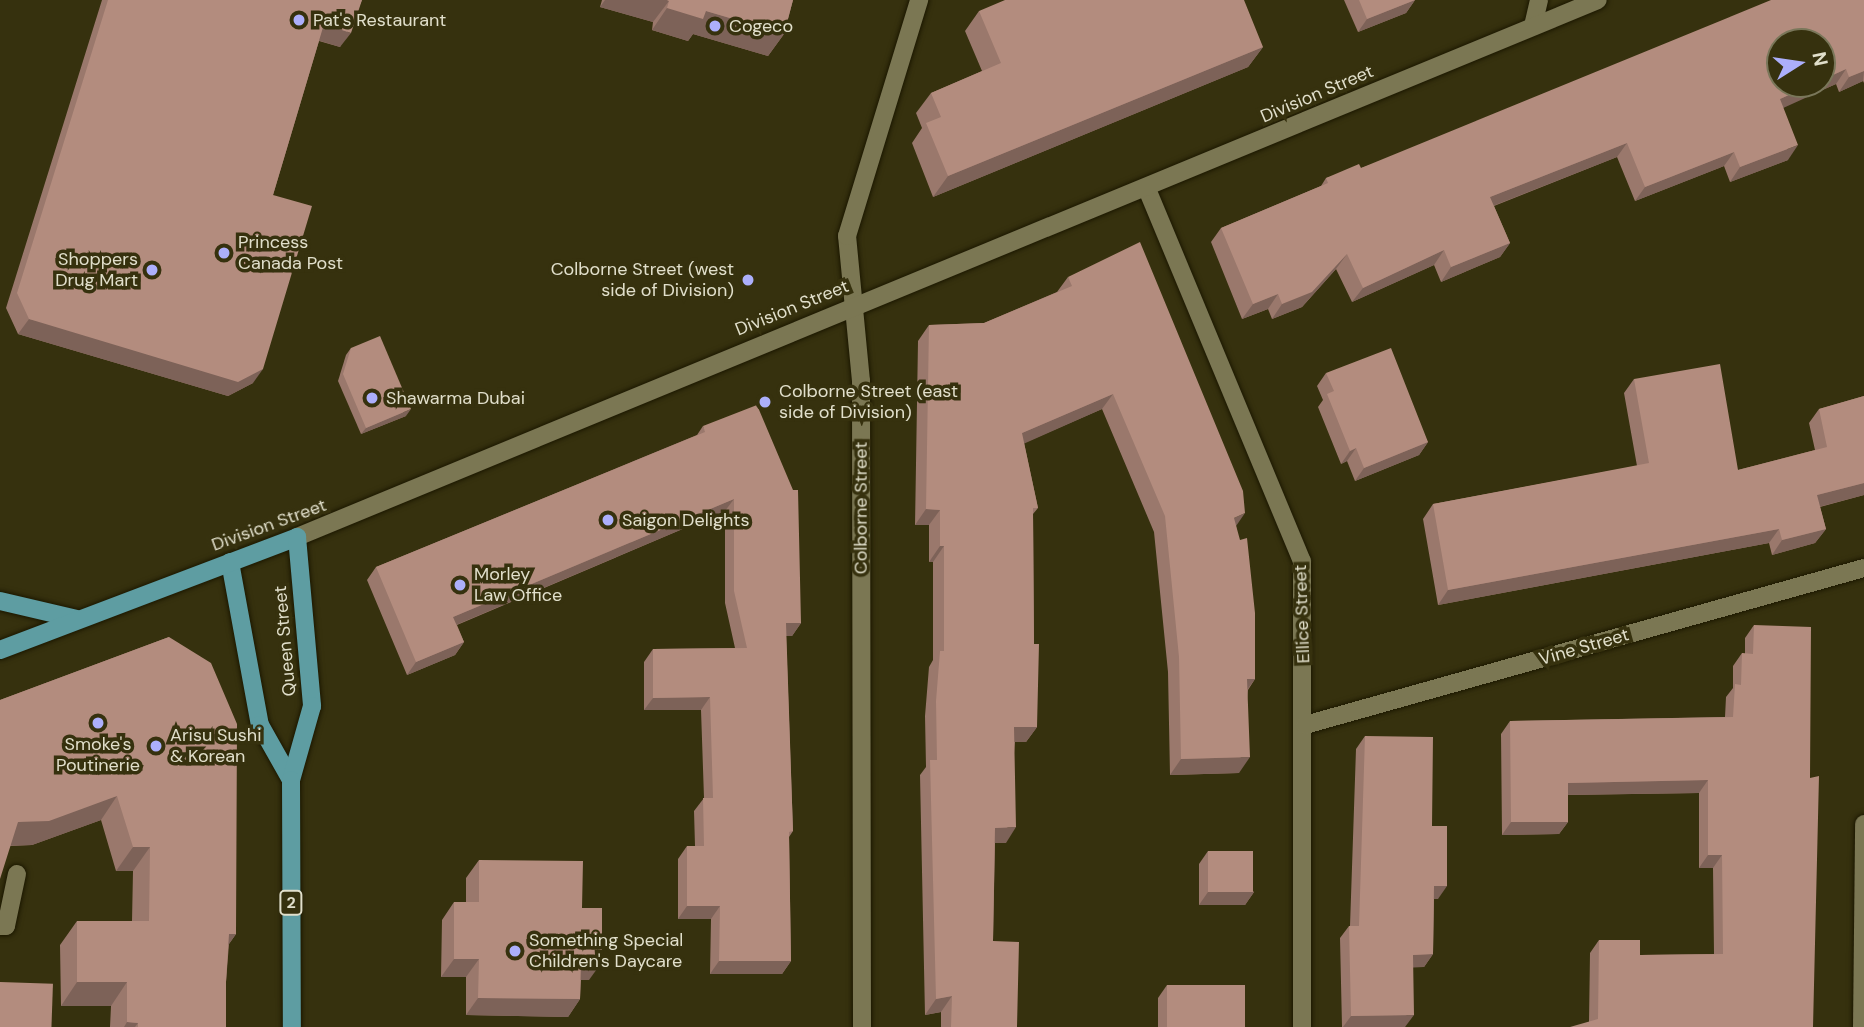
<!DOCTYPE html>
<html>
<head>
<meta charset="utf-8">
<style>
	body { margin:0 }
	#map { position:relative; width:1864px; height:1027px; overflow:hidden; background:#36310e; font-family:"DM Sans",sans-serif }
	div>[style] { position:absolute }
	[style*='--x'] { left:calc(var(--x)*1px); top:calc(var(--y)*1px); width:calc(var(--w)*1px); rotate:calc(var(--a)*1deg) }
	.roads { filter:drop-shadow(0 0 2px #1c1801) drop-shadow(0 0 2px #1c1801) }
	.lane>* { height:18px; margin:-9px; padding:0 9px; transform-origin:9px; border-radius:9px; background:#7b7753 }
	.street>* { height:18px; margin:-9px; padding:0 9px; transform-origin:9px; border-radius:9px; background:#7b7753 }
	.secondary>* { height:18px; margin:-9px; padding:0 9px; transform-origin:9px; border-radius:9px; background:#7b7753 }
	.primary>* { height:18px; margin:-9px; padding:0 9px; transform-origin:9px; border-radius:9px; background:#5e9da2 }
	.wall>* { inset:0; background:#9a786c }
	.shaded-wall>* { inset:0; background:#7d6258 }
	.building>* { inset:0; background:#b38c7e; transform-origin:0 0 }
	.dots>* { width:19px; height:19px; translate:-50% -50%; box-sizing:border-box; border:4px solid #36310e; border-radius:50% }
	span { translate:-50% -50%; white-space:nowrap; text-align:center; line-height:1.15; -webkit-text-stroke:7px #36310e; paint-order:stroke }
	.shield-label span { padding:2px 5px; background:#36310e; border:2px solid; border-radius:5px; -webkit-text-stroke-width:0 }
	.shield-label { font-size:16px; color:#e1dfcb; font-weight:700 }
	.poi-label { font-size:18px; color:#e1dfcb }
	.left { translate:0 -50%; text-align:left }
	.right { translate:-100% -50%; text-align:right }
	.street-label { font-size:18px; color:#e1dfcb }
	.north { position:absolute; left:1766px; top:28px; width:70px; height:70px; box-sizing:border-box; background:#36310e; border:2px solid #7a775a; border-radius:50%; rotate:78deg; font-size:19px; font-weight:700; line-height:28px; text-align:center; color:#e1dfcb }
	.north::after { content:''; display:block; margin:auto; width:24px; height:32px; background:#acaffb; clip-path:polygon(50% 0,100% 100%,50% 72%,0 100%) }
</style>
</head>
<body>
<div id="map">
	<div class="roads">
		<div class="lane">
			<i style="--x:0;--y:926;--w:6;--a:0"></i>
			<i style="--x:6;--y:926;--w:53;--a:-78.1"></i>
		</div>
		<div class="street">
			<i style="--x:1533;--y:26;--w:27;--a:-77"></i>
			<i style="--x:1147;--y:189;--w:403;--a:67.4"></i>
			<i style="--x:1302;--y:561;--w:466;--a:90"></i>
			<i style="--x:1305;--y:725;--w:581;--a:-15.69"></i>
			<i style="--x:862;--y:1027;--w:646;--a:-90.09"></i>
			<i style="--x:861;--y:381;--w:146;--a:-95.5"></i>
			<i style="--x:847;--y:236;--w:247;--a:-73"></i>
			<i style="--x:1862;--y:1027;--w:203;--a:-89.4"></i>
		</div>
		<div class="secondary">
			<i style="--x:297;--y:537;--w:1407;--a:-22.43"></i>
		</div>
		<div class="primary">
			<i style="--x:230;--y:562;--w:166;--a:79.6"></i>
			<i style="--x:260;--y:725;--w:63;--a:60.6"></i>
			<i style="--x:0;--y:601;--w:79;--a:13.2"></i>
			<i style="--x:0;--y:650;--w:318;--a:-20.8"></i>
			<i style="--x:297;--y:537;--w:170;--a:84.9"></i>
			<i style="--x:312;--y:706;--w:77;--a:105.8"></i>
			<i style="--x:291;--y:780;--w:247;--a:89.8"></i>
		</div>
	</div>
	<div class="wall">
		<i style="clip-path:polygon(102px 0,362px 0,340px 47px,319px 41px,273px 195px,253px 383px,228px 396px,18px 334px,6px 308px)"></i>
		<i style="clip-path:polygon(602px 0,793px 0,784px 34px,768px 56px,693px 34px,688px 41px,652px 30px,653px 22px,600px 7px)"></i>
		<i style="clip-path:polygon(1344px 0,1415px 0,1406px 13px,1358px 32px)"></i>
		<i style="clip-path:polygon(1864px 0,1864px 83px,1863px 81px,1839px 92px,1836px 84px,1783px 107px,1788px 160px,1730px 182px,1724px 166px,1635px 201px,1617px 157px,1494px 206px,1510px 243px,1500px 257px,1441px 282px,1434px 265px,1352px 302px,1336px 269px,1302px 307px,1272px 319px,1268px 309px,1242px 319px,1211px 242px,1221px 228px,1321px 186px,1326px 178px,1361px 168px)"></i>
		<i style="clip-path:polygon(979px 11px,1263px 47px,1248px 67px,933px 197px,912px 143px,922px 128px,916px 113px,931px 93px,982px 71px,965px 31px)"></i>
		<i style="clip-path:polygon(1068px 277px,1236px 526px,1255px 679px,1248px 690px,1239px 773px,1170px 775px,1168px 672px,1154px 532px,1102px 409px,1024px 443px,1038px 508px,1033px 514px,1034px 644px,1037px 727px,1026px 742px,1015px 742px,1006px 843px,995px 843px,993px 941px,1017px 1027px,941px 1027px,941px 1012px,925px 1015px,920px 775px,926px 767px,925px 716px,929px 667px,933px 660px,933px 562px,929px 562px,929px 525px,915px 525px,918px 341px,929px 325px,984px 323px,1057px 292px)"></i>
		<i style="clip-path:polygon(351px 348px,406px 416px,361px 434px,338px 381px,346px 355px)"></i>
		<i style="clip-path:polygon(1326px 373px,1428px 442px,1419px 455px,1355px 481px,1347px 461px,1341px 464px,1318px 407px,1323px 400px,1317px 386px)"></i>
		<i style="clip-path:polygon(1634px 379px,1738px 470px,1815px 450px,1809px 423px,1819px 409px,1864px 396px,1864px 495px,1820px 507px,1826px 529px,1815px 543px,1772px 555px,1769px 543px,1438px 605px,1423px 519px,1433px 504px,1637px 466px,1624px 393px)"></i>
		<i style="clip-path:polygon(703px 426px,801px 623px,792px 636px,786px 636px,793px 831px,789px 837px,791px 961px,782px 974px,710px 974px,711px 919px,678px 919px,678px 859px,687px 846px,695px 846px,694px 811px,704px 798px,701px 710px,644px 710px,644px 662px,653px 649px,735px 648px,725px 603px,725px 511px,457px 625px,464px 642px,455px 655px,407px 675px,367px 580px,376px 567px,697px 435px)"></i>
		<i style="clip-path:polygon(1754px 625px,1810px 778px,1813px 1027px,1589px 1022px,1590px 953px,1599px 940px,1640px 955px,1714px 954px,1713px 868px,1699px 868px,1699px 793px,1568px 795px,1568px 822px,1559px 834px,1502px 835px,1501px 734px,1510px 721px,1725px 717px,1726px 697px,1733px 688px,1733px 666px,1742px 653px,1745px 654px,1745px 638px)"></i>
		<i style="clip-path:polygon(169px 637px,236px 934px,229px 944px,226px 982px,226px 1027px,110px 1027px,111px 1006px,61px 1006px,60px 945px,77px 921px,132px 921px,133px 871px,116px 871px,101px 820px,32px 845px,10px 846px,0 700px)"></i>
		<i style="clip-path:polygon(1365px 736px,1432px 826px,1438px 899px,1434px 899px,1433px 954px,1424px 967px,1413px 967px,1405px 1027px,1342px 1027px,1340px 938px,1349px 926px,1350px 926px,1356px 749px)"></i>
		<i style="clip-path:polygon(1208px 851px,1254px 892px,1245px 905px,1199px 905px,1199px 864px)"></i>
		<i style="clip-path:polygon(479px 860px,582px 908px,589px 980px,581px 980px,580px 999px,568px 1017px,466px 1015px,466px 977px,441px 977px,442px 920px,454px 902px,466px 902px,466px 878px)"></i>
		<i style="clip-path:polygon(1167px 985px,1244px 1027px,1158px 1027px,1158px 998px)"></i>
	</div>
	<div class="shaded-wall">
		<i style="clip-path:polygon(605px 0,667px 0,669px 1px,653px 22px,600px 7px)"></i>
		<i style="clip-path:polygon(1415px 0,1406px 13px,1358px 32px,1367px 19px)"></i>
		<i style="clip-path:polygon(667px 8px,706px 11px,784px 34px,768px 56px,693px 34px,688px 41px,652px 30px)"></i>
		<i style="clip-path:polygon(324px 24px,351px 33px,340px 47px,314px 39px)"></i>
		<i style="clip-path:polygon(1263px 47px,1248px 67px,933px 197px,948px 176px)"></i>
		<i style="clip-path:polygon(1846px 69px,1836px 84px,1770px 114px,1780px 99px,1813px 84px,1822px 84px,1822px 80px)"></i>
		<i style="clip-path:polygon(1864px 71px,1863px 81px,1839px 92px,1849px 77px)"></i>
		<i style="clip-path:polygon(1627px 143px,1617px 157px,1480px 211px,1490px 197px)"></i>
		<i style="clip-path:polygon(1798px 145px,1788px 160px,1730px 182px,1740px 167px)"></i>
		<i style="clip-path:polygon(1734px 152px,1724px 166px,1635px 201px,1645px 187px)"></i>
		<i style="clip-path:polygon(1510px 243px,1500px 257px,1441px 282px,1451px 267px)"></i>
		<i style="clip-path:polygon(1444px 250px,1434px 265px,1352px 302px,1363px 288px)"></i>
		<i style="clip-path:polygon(1347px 254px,1336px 269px,1302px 307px,1272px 319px,1282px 304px)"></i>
		<i style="clip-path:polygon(1278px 294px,1268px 309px,1242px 319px,1253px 304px)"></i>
		<i style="clip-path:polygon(29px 319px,263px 369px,253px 383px,228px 396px,18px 334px)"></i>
		<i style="clip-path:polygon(1113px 394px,1102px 409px,1012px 449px,1022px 433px)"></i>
		<i style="clip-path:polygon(411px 409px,406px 416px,361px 434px,366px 428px)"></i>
		<i style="clip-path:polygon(1428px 442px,1419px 455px,1355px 481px,1364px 468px)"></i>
		<i style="clip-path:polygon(1356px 448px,1347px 461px,1341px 464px,1350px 451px)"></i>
		<i style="clip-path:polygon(1864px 483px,1864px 495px,1807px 510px,1817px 495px)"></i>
		<i style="clip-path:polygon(734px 499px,725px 511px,444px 630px,453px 617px)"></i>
		<i style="clip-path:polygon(926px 509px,940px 510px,929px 525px,915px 525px)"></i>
		<i style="clip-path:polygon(1245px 513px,1234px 529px,1234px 518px)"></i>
		<i style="clip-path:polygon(1779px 529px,1769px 543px,1438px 605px,1448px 590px)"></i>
		<i style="clip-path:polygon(1826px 529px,1815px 543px,1772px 555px,1782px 540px)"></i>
		<i style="clip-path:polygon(940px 546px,944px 546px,933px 562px,929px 562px)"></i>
		<i style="clip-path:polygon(786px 623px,801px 623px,792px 636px,777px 636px)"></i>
		<i style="clip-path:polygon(464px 642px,455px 655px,407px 675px,416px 662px)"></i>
		<i style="clip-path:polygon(1247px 679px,1255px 679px,1244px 694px)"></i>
		<i style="clip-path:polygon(710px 697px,701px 710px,644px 710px,653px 698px)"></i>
		<i style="clip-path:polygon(1014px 727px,1037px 727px,1026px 742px,1003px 742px)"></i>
		<i style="clip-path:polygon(1250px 757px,1239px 773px,1170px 775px,1181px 759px)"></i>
		<i style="clip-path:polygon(1708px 780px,1699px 793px,1559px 795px,1568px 783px)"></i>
		<i style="clip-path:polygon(117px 796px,101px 820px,32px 845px,1px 846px,18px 822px)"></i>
		<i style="clip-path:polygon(1511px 822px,1568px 822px,1559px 834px,1502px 835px)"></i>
		<i style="clip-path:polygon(1016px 827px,1006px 843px,984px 843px,995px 828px)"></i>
		<i style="clip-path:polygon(133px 847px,150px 847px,133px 871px,116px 871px)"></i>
		<i style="clip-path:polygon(1708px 855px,1722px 855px,1713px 868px,1699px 868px)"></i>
		<i style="clip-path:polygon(1434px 886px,1447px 886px,1438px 899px,1425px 899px)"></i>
		<i style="clip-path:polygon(1208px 892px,1254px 892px,1245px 905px,1199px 905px)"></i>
		<i style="clip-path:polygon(687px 906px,720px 906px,711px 919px,678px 919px)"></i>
		<i style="clip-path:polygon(229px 934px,236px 934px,219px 958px)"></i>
		<i style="clip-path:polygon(1433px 954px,1424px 967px,1404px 968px,1413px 955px)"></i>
		<i style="clip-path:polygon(454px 959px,479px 959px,466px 977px,441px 977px)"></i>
		<i style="clip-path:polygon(719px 961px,791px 961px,782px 974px,710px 974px)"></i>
		<i style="clip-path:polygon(581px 962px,602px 962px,589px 980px,569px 980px)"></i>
		<i style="clip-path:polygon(77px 982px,127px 982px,111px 1006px,61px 1006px)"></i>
		<i style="clip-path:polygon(952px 996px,941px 1012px,925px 1015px,936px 999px)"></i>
		<i style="clip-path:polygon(478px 998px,580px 999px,568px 1017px,466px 1015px)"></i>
		<i style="clip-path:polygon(1414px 1015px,1405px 1027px,1343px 1027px,1351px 1016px)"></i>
		<i style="clip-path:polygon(127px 1022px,138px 1023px,135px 1027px,124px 1027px)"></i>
	</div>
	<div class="building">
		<i style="clip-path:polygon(108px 0,362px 0,351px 33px,324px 24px,273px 195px,312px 206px,263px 369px,238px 382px,29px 319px,17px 293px)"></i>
		<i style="clip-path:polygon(667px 0,793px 0,784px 34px,706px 11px,703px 19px,667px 8px,669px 1px)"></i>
		<i style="clip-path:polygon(1005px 0,1244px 0,1263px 47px,948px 176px,926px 123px,941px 117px,931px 93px,1001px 63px,979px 11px)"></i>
		<i style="clip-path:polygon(1359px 0,1415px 0,1367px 19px)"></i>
		<i style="clip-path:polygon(1771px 0,1864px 0,1864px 71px,1849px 77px,1846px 69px,1822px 80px,1822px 42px,1780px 42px,1780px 84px,1813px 84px,1780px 99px,1798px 145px,1740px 167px,1734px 152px,1645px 187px,1627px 143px,1490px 197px,1510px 243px,1451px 267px,1444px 250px,1363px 288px,1347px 254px,1312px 292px,1282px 304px,1278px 294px,1253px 304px,1221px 228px,1328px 183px,1326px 178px,1359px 164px,1361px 168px)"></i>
		<i style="clip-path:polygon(1140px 242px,1243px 491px,1245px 513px,1234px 518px,1240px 540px,1247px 538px,1255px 613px,1255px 679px,1247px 679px,1250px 757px,1181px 759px,1179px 657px,1165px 516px,1113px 394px,1022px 433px,1038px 508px,1033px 508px,1034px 644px,1039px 644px,1037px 727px,1014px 727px,1016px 827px,995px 828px,993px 941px,1019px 942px,1017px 1027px,951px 1027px,952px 996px,936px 999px,930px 760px,937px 760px,936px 701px,940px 651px,944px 651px,944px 546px,940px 546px,940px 510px,926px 509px,929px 325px,984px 323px,1072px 286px,1068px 277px)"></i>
		<i style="clip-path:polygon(380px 336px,411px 409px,366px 428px,343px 374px,351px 348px)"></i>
		<i style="clip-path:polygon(1391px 348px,1428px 442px,1364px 468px,1356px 448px,1350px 451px,1327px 394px,1334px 391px,1326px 373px)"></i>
		<i style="clip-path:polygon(1720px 364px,1738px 470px,1827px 447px,1819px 409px,1864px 396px,1864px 483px,1817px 495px,1826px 529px,1782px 540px,1779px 529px,1448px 590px,1433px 504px,1649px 463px,1634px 379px)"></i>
		<i style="clip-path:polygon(757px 405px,793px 490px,798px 490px,801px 623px,786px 623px,793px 831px,789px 832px,791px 961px,719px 961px,720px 906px,687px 906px,687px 846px,704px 846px,703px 798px,713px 798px,710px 697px,653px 698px,653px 649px,747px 648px,734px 591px,734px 499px,453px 617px,464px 642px,416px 662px,376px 567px,705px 432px,703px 426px)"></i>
		<i style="clip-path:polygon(1754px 625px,1811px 627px,1810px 778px,1819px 776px,1813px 1027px,1570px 1027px,1598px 1019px,1599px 940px,1640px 940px,1640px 955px,1723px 954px,1722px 855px,1708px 855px,1708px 780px,1568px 783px,1568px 822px,1511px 822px,1510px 721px,1733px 717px,1735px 684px,1741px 685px,1742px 653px,1753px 654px)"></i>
		<i style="clip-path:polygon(169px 637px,211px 663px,237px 724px,236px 934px,229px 934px,226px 982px,226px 1027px,138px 1027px,138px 1023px,127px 1022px,127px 982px,77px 982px,77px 921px,149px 921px,150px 847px,133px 847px,117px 796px,49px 821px,18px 822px,0 879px,0 700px)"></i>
		<i style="clip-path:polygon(1365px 736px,1433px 737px,1432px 826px,1447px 826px,1447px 886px,1434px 886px,1433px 954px,1413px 955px,1414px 1015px,1351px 1016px,1349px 926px,1359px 926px)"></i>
		<i style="left:1208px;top:851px;width:45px;height:41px"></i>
		<i style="clip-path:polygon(479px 860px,583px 861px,582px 908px,602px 908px,602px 962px,581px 962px,580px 999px,478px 998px,479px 959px,454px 959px,454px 902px,479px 902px)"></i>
		<i style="left:0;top:982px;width:53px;height:45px;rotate:2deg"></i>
		<i style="left:1167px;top:985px;width:78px;height:42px"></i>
	</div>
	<div class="dots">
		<i style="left:299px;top:20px;background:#acaffb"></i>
		<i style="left:715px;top:26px;background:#acaffb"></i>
		<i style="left:224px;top:253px;background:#acaffb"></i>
		<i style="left:152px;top:270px;background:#acaffb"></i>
		<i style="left:748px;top:280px;background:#acaffb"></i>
		<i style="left:372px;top:398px;background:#acaffb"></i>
		<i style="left:765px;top:402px;background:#acaffb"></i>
		<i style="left:608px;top:520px;background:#acaffb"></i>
		<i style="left:460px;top:585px;background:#acaffb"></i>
		<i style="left:98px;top:723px;background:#acaffb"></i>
		<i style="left:156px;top:746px;background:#acaffb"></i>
		<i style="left:515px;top:951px;background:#acaffb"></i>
	</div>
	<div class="shield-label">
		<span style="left:291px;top:903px">2</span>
	</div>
	<div class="poi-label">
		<span class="left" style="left:313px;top:20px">Pat's Restaurant</span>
		<span class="left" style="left:729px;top:26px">Cogeco</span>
		<span class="left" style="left:238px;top:253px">Princess<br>Canada Post</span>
		<span class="right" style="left:138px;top:270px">Shoppers<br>Drug Mart</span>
		<span class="right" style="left:734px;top:280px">Colborne Street (west<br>side of Division)</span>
		<span class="left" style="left:779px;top:402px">Colborne Street (east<br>side of Division)</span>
		<span class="left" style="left:386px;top:398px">Shawarma Dubai</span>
		<span class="left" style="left:622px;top:520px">Saigon Delights</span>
		<span class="left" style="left:474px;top:585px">Morley<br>Law Office</span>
		<span class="left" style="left:170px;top:746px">Arisu Sushi<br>&amp; Korean</span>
		<span style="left:98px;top:755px">Smoke's<br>Poutinerie</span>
		<span class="left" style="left:529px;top:951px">Something Special<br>Children's Daycare</span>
	</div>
	<div class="street-label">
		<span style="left:1317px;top:94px;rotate:-23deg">Division Street</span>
		<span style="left:792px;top:308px;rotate:-22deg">Division Street</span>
		<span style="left:861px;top:508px;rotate:-90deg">Colborne Street</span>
		<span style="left:269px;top:525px;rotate:-20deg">Division Street</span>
		<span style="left:1302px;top:614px;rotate:-92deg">Ellice Street</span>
		<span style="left:285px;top:641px;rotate:-95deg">Queen Street</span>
		<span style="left:1584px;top:647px;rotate:-16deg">Vine Street</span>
	</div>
	<div class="north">N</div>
</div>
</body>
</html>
